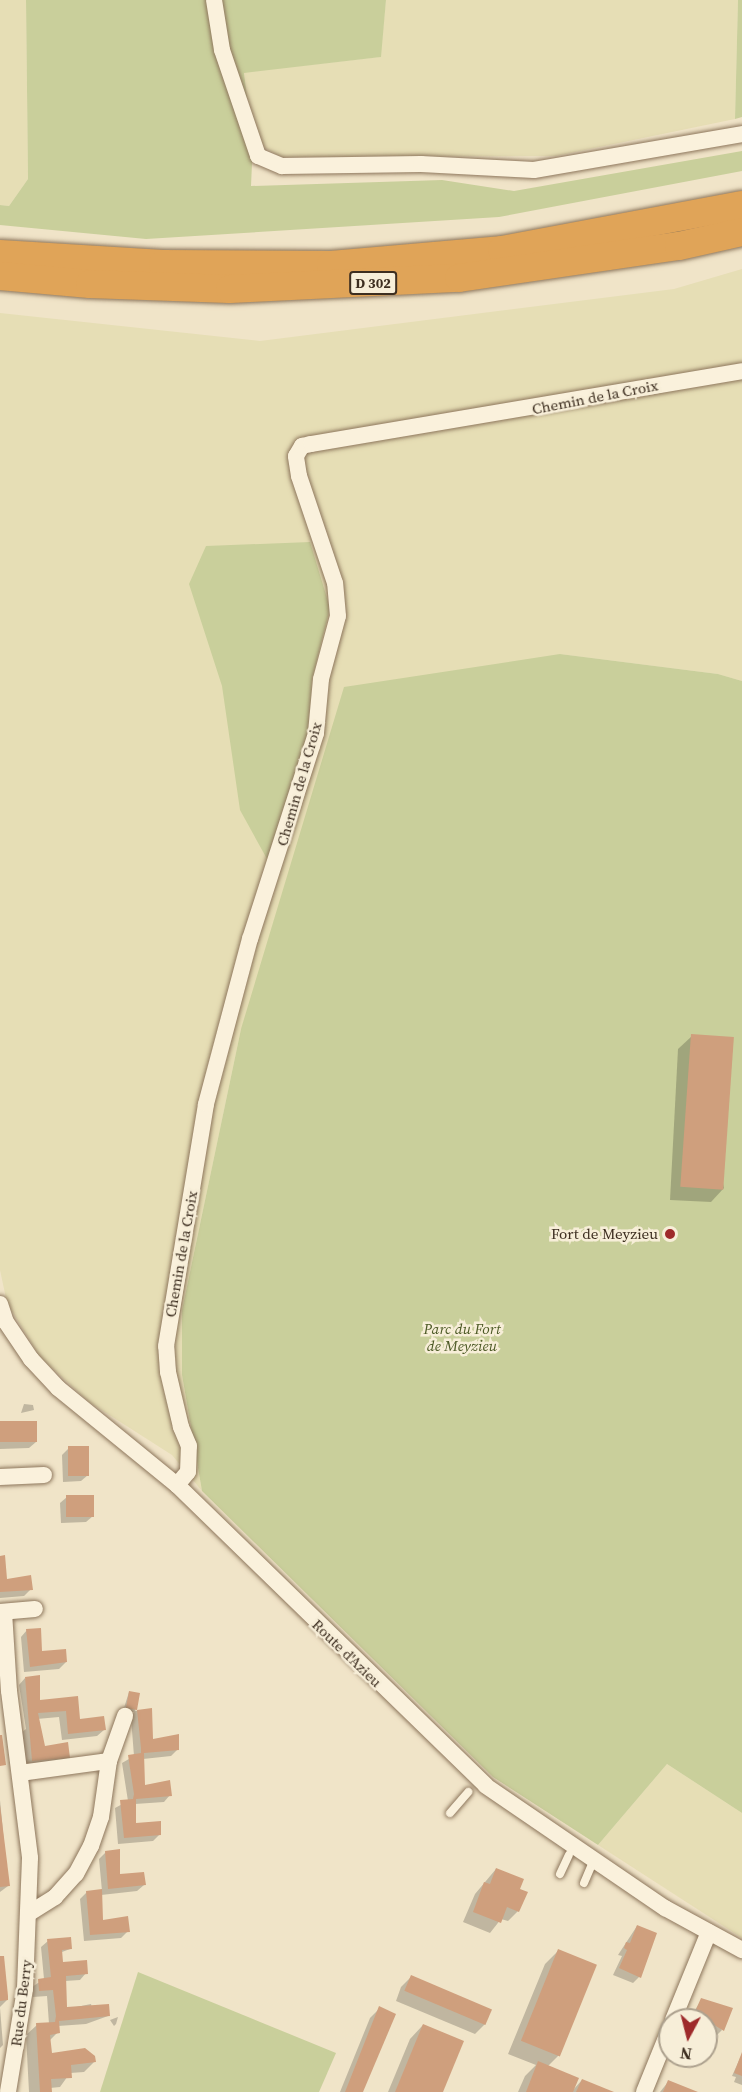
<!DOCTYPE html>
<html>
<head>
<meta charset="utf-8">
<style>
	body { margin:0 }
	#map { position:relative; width:742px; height:2092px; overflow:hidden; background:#f0e4c8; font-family:"Source Serif 4",serif }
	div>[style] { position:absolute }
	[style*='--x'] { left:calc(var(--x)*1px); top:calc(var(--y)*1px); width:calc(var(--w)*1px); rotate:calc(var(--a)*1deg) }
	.farmland>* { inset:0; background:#e6deb5 }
	.green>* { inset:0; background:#c9cf9b }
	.shadow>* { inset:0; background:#0003 }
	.building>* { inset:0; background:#cf9f7d; transform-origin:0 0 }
	.roads { filter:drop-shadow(0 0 2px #8d765c) drop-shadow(0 0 2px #8d765c) }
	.lane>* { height:8px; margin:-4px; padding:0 4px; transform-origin:4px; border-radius:4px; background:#faf1dc }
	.street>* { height:16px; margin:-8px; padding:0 8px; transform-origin:8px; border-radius:8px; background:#faf1dc }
	.highway>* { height:28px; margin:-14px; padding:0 14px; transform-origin:14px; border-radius:14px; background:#e0a458 }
	.dots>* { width:16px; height:16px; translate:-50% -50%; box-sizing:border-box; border:3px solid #f7eed8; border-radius:50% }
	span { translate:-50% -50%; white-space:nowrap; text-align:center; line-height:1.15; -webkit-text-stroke:5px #f7eed8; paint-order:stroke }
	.shield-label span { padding:2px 4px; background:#f7eed8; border:2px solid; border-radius:4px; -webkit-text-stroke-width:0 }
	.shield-label { font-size:14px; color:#3d2e20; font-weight:700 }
	.street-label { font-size:15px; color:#3d2e20 }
	.poi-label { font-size:15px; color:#3d2e20 }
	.right { translate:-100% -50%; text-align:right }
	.park-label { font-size:15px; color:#4d5a26; font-style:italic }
	.north { position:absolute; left:658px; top:2008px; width:60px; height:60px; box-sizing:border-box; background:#f7eed8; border:2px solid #ada18e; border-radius:50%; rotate:187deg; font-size:16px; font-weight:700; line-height:24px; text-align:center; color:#3d2e20 }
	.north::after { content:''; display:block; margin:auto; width:21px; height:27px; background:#9e2a2b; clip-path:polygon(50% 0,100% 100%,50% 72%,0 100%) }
</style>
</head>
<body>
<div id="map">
	<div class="farmland">
		<i style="clip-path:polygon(0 0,26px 0,28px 179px,9px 206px,0 205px)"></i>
		<i style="clip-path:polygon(386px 0,738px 0,735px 119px,556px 156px,281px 157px,253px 141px,244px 72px,380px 57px)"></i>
		<i style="clip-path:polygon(742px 269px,742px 681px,718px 674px,560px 654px,241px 1029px,182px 1310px,182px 1375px,202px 1491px,172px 1455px,89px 1402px,40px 1357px,7px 1303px,0 1270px,0 313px,260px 341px,674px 289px)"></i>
		<i style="clip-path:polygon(667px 1764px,742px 1813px,742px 1938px,598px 1845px)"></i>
	</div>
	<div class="green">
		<i style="clip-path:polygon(26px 0,386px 0,381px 57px,244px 73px,253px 141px,251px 186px,442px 180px,514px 191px,742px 151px,742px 171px,499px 217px,146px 239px,0 225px,0 205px,9px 206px,28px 179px)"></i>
		<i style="clip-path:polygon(738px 0,742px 0,742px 117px,735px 119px)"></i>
		<i style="clip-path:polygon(310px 542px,330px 608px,312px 679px,308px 733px,267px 859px,240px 810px,222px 686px,189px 584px,206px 546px)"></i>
		<i style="clip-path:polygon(560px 654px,718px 674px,742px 681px,742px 1813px,667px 1764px,598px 1845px,493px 1777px,202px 1491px,182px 1375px,182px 1310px,241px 1029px,344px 687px)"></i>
		<i style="clip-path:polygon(138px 1972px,336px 2053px,319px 2092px,100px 2092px)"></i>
	</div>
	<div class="shadow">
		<i style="clip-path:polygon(692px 1036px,724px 1188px,711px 1202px,670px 1200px,678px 1049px)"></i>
		<i style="clip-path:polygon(24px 1404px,33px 1405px,34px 1410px,21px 1413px)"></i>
		<i style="clip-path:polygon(0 1423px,36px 1442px,29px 1448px,0 1449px)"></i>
		<i style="clip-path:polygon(69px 1448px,88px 1475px,81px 1481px,63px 1482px,62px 1455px)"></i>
		<i style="clip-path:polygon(67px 1497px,93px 1516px,86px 1522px,61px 1523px,60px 1503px)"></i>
		<i style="clip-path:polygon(0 1557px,6px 1581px,31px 1589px,24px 1596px,0 1598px)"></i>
		<i style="clip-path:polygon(27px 1630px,40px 1653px,66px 1662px,59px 1669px,24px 1672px,21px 1637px)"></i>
		<i style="clip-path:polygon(25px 1678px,39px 1701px,77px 1697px,79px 1721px,104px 1730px,97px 1736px,62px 1740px,59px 1717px,37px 1719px,43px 1748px,68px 1757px,62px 1764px,26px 1767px,22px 1732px,26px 1729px,19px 1685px)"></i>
		<i style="clip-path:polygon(129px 1692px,139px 1694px,135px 1711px,150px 1710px,151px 1740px,178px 1749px,171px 1756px,143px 1759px,143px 1786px,170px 1795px,164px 1802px,135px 1804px,135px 1825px,160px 1834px,153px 1841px,118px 1844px,115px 1808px,128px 1801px,122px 1763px,134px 1756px,131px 1718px,134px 1712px,123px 1711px)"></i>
		<i style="clip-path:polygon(0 1800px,8px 1886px,0 1892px)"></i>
		<i style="clip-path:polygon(106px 1852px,119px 1876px,144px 1885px,137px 1891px,101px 1895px,101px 1922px,128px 1931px,121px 1938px,84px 1941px,80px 1899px,87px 1892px,102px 1891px,99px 1859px)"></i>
		<i style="clip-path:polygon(496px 1869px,519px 1890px,518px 1911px,508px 1921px,501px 1919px,490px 1933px,463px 1922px,475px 1894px)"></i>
		<i style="clip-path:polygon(637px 1926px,639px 1977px,633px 1983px,613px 1975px,622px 1956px,618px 1955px)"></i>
		<i style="clip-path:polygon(48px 1941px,70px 1949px,62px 1952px,62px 1964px,86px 1973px,80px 1980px,65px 1981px,66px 2009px,91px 2004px,92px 2008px,108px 2016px,86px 2024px,58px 2026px,58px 2032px,49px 2041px,50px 2055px,94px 2062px,84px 2072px,70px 2073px,60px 2087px,50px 2088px,50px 2092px,29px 2092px,26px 2035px,37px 2025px,49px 2024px,47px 1996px,33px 1997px,32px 1987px,44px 1979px,41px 1947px)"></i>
		<i style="clip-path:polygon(558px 1951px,558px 2056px,547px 2067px,573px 2090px,582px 2080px,610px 2092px,518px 2092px,525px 2076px,536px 2065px,508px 2054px,545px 1964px)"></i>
		<i style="clip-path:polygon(0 1958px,7px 2000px,0 2007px)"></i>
		<i style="clip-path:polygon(411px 1977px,490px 2010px,485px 2024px,475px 2034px,396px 2001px,401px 1987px)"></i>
		<i style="clip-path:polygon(701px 2000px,722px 2030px,716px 2036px,706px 2032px,706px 2020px,691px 2017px)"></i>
		<i style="clip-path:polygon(0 2008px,3px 2045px,0 2048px)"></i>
		<i style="clip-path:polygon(380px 2008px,362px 2092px,340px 2092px,370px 2018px)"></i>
		<i style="clip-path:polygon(118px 2017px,116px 2024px,114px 2026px,110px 2020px)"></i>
		<i style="clip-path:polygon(423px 2025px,441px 2092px,388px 2092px,410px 2039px)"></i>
		<i style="clip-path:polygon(741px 2056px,742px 2056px,742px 2085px,734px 2082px,736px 2077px,732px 2076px)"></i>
		<i style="clip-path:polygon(668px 2082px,677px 2092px,660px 2092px)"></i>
	</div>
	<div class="building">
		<i style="left:691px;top:1034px;width:43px;height:153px;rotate:4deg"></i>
		<i style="left:37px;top:1421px;width:21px;height:37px;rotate:90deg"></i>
		<i style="left:68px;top:1446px;width:21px;height:30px"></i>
		<i style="left:66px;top:1495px;width:28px;height:22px"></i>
		<i style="clip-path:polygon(5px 1555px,7px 1579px,31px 1575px,33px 1590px,0 1592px,0 1556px)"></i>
		<i style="clip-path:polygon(41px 1628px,42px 1651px,66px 1649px,67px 1662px,30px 1667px,26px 1629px)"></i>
		<i style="clip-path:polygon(40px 1675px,40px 1700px,78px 1696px,80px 1719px,104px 1716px,106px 1730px,68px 1734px,66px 1711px,38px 1713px,45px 1746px,68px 1742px,70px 1758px,32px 1761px,25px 1677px)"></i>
		<i style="clip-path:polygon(129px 1691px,140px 1693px,137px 1710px,152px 1708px,153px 1739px,179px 1734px,179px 1750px,144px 1753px,145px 1785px,170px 1780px,172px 1796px,136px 1799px,136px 1823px,161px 1821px,161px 1835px,124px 1838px,120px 1800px,133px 1799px,134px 1794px,128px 1755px,141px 1753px,141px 1748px,137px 1710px,126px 1708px)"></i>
		<i style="clip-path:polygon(0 1735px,2px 1735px,6px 1765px,0 1766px)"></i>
		<i style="clip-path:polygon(0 1805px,10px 1886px,0 1887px)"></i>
		<i style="clip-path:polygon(120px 1849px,120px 1874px,144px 1872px,146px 1885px,108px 1889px,105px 1851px)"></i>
		<i style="clip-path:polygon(496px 1868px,524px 1879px,520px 1889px,528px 1892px,519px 1912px,507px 1907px,501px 1923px,473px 1912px,484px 1882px,490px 1884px)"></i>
		<i style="clip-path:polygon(102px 1889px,103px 1920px,128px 1916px,130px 1932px,90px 1935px,86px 1891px)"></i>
		<i style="clip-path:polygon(637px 1925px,657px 1933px,641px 1978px,619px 1968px,627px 1950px,624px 1948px,626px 1942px,630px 1943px)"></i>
		<i style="clip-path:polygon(71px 1937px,72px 1949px,62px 1950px,63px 1962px,87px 1960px,88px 1974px,66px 1976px,67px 2007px,109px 2004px,110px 2016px,59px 2021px,60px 2033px,50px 2035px,52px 2053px,85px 2048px,95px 2056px,96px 2062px,71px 2065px,72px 2078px,51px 2079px,52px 2092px,40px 2092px,36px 2023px,55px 2022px,56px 2016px,53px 1990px,39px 1991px,38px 1979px,51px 1977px,47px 1939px)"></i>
		<i style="left:558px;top:1949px;width:42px;height:99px;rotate:22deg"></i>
		<i style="clip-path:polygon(0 1956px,4px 1956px,8px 1996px,8px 2000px,0 2001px)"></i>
		<i style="left:411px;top:1975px;width:88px;height:17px;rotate:23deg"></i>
		<i style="clip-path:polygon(701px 1998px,733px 2008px,724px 2031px,706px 2020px,679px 2020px,683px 2010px,694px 2014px)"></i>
		<i style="clip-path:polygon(379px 2006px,396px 2014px,363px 2092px,345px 2092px)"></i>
		<i style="clip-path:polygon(423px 2024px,464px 2041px,443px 2092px,395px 2092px)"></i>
		<i style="clip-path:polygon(742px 2052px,742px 2076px,734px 2073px)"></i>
		<i style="clip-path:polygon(538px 2061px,579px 2078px,573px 2092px,526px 2092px)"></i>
		<i style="clip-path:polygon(582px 2079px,614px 2092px,576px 2092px)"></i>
		<i style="clip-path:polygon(668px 2080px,698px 2092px,663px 2092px)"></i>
	</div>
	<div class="roads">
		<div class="lane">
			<i style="--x:450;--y:1813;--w:28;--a:-49"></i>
			<i style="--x:560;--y:1874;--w:21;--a:-65"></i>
			<i style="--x:584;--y:1883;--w:26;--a:-67"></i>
		</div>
		<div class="street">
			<i style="--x:214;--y:0;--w:51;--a:80.9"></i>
			<i style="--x:222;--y:50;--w:112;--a:71.2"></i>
			<i style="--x:258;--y:156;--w:26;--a:23"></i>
			<i style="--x:282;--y:166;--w:139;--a:-0.8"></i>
			<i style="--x:421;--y:164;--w:113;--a:3"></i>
			<i style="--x:534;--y:170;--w:211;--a:-9.8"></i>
			<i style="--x:0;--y:1304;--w:19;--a:72"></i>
			<i style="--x:6;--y:1322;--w:45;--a:56"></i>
			<i style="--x:31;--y:1359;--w:40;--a:47"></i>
			<i style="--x:58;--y:1388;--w:154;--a:39.2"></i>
			<i style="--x:177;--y:1485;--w:431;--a:44.2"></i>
			<i style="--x:486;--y:1786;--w:217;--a:34.3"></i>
			<i style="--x:665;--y:1908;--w:88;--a:28.6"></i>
			<i style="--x:0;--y:1477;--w:44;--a:-2.6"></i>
			<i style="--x:177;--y:1485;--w:17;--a:-50"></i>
			<i style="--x:188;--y:1472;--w:26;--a:-88"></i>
			<i style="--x:189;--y:1446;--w:21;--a:-113"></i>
			<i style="--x:181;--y:1427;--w:57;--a:-103.3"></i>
			<i style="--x:168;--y:1372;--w:26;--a:-94"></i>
			<i style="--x:166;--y:1346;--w:245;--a:-80.6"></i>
			<i style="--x:206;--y:1104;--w:171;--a:-75.1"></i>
			<i style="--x:250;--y:939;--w:216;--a:-72.2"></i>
			<i style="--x:316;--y:733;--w:54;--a:-84.7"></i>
			<i style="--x:321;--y:679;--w:65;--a:-74.9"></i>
			<i style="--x:338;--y:616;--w:33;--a:-95"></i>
			<i style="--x:335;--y:583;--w:113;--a:-108.6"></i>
			<i style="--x:299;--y:476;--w:20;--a:-99"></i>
			<i style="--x:296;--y:456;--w:12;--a:-59"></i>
			<i style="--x:302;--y:446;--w:9;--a:-13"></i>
			<i style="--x:311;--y:444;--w:437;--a:-9.6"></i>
			<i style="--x:0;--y:1612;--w:35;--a:-5"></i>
			<i style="--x:4;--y:1612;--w:79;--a:86.4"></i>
			<i style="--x:9;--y:1691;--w:168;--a:82.8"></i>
			<i style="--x:30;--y:1858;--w:131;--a:92.2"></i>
			<i style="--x:25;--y:1989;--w:104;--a:99.4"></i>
			<i style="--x:20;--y:1773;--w:90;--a:-7.7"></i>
			<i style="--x:28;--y:1914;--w:32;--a:-32"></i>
			<i style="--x:55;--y:1897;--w:31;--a:-48"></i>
			<i style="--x:76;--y:1874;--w:32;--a:-62"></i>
			<i style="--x:91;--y:1846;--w:31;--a:-71"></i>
			<i style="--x:101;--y:1817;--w:57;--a:-81.9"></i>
			<i style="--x:109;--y:1761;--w:48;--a:-70.4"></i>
			<i style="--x:673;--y:2020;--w:95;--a:-67.8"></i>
			<i style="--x:644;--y:2092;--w:69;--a:-67.9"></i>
		</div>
		<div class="highway">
			<i style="--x:0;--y:254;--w:163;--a:3.5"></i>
			<i style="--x:163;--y:264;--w:168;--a:0.3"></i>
			<i style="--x:331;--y:265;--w:172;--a:-5"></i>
			<i style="--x:502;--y:250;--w:244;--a:-10.6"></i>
			<i style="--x:0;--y:276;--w:90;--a:5.1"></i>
			<i style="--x:90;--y:284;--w:140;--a:2"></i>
			<i style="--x:230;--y:289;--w:229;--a:-2.8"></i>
			<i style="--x:459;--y:278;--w:222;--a:-8.3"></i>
			<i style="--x:679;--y:246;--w:65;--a:-12.5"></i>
		</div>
	</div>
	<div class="dots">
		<i style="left:670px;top:1234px;background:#9e2a2b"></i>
	</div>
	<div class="shield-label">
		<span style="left:373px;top:283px">D 302</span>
	</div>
	<div class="street-label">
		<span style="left:595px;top:397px;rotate:-11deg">Chemin de la Croix</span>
		<span style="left:299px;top:784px;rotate:-74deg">Chemin de la Croix</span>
		<span style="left:181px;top:1254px;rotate:-80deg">Chemin de la Croix</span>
		<span style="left:347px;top:1653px;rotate:44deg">Route d'Azieu</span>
		<span style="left:21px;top:2003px;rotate:-83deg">Rue du Berry</span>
	</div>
	<div class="poi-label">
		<span class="right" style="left:658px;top:1234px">Fort de Meyzieu</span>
	</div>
	<div class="park-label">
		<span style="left:462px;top:1337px">Parc du Fort<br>de Meyzieu</span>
	</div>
	<div class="north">N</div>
</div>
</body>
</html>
